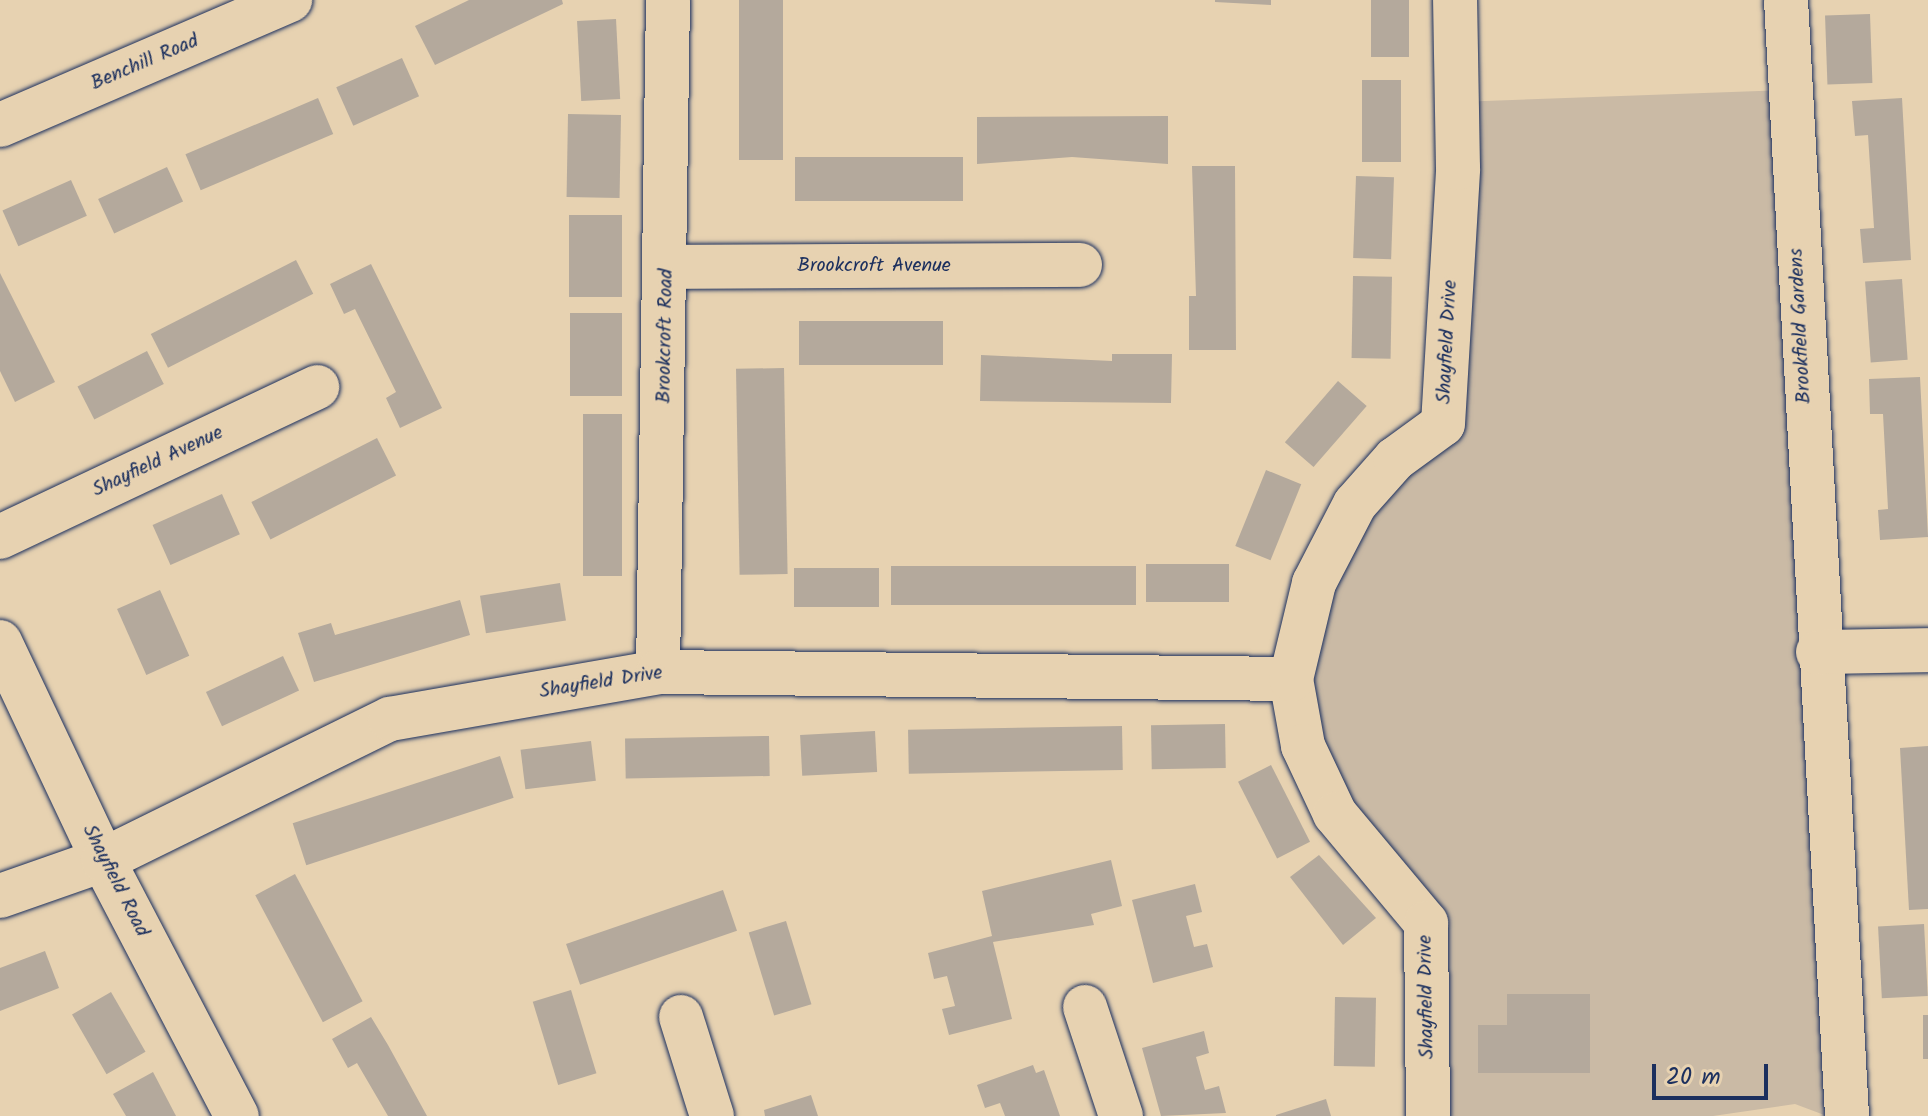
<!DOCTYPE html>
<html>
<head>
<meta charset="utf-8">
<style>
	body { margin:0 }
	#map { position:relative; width:1928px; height:1116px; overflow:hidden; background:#e7d2b1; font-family:Kalam,sans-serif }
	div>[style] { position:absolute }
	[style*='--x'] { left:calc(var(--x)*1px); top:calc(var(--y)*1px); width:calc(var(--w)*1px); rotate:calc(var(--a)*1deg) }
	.green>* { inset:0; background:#cabaa5 }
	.building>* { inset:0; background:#b4a99c; transform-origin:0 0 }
	.roads { filter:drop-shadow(0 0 2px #1b2f5e) drop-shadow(0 0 2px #1b2f5e) }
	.minor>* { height:44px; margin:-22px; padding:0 22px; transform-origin:22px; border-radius:22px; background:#e7d2b1 }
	span { translate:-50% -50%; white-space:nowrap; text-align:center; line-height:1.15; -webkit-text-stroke:6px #e7d2b1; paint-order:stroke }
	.street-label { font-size:20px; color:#1b2f5e }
	.scale { position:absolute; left:1652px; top:1064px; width:116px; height:36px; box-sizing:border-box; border:4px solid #1b2f5e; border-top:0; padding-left:10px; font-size:24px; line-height:28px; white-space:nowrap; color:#1b2f5e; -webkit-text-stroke:6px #e7d2b1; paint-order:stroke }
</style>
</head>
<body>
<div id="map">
	<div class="green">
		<i style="clip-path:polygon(1790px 90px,1827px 1116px,1795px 1104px,1713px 1116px,1428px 1116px,1426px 923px,1303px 746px,1314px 583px,1443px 424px,1457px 102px)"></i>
	</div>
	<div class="building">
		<i style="clip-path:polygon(469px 0,562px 0,563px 4px,435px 65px,415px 26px)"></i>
		<i style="left:739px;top:0;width:44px;height:160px"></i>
		<i style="clip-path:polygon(1215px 0,1271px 0,1271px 5px,1215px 2px)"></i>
		<i style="left:1371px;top:0;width:38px;height:57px"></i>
		<i style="left:1870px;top:14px;width:69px;height:45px;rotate:88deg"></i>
		<i style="left:616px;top:19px;width:80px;height:39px;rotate:87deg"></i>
		<i style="left:402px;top:58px;width:42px;height:72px;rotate:66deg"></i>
		<i style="left:1362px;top:80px;width:39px;height:82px"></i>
		<i style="left:318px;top:98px;width:39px;height:144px;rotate:67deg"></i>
		<i style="clip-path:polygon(1902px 98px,1911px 260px,1863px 263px,1860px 229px,1874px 228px,1868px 135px,1855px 136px,1852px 101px)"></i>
		<i style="left:621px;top:115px;width:83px;height:53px;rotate:91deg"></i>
		<i style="clip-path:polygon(1168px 116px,1168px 164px,1072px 157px,977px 164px,977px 117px)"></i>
		<i style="left:963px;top:157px;width:44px;height:168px;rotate:90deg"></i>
		<i style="clip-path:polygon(1192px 166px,1235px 166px,1236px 350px,1189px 350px,1189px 296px,1196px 296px)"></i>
		<i style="left:167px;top:167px;width:38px;height:76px;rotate:65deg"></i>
		<i style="left:1356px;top:176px;width:38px;height:82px;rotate:2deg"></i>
		<i style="left:71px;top:180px;width:39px;height:75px;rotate:66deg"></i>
		<i style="left:569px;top:215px;width:53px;height:82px"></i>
		<i style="left:296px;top:260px;width:38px;height:163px;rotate:63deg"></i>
		<i style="clip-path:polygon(371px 264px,442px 408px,400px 428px,386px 398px,396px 392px,355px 309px,344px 314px,330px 284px)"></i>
		<i style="clip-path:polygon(0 273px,55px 382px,15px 402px,0 371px)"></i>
		<i style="left:1353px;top:276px;width:39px;height:82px;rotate:1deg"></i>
		<i style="left:1902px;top:279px;width:81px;height:37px;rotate:86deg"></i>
		<i style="left:570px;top:313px;width:52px;height:83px"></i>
		<i style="left:943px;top:321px;width:44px;height:144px;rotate:90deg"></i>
		<i style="left:147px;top:351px;width:37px;height:78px;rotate:63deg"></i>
		<i style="clip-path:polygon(1112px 354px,1172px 354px,1171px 403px,980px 401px,981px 355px,1112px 361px)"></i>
		<i style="left:784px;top:368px;width:206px;height:48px;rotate:89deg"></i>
		<i style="clip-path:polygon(1920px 377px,1928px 537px,1880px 540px,1878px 510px,1888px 509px,1883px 414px,1870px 414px,1869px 379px)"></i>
		<i style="left:1338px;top:381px;width:38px;height:81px;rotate:41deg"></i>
		<i style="left:622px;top:414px;width:162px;height:39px;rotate:90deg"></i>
		<i style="left:377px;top:438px;width:42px;height:141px;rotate:63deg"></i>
		<i style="left:1266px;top:470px;width:38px;height:82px;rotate:22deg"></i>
		<i style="left:222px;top:494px;width:44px;height:76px;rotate:66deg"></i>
		<i style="left:1146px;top:564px;width:83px;height:38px"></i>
		<i style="left:1136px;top:566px;width:39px;height:245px;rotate:90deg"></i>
		<i style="left:879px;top:568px;width:39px;height:85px;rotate:90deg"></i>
		<i style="left:560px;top:583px;width:38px;height:81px;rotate:81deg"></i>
		<i style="left:160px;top:590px;width:72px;height:47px;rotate:66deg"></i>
		<i style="clip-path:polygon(460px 600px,470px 635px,314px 682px,298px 633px,331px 623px,335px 635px)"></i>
		<i style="left:283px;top:656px;width:38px;height:85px;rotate:65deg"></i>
		<i style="left:1225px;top:724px;width:44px;height:74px;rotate:89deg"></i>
		<i style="left:1122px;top:726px;width:44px;height:214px;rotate:89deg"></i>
		<i style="left:875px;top:731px;width:41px;height:75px;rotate:87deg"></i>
		<i style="left:769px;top:736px;width:40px;height:144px;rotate:89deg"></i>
		<i style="left:591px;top:741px;width:40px;height:71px;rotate:83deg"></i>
		<i style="clip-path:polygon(1928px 746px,1928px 909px,1909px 910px,1900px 748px)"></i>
		<i style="left:500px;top:756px;width:44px;height:218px;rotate:72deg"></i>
		<i style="left:1271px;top:765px;width:86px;height:37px;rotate:63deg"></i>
		<i style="clip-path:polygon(1319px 855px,1376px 918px,1343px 945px,1290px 877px)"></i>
		<i style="clip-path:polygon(1111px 860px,1122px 906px,1091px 914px,1094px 925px,993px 942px,1012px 1019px,949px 1035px,942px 1009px,955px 1006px,947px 976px,934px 979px,928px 953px,992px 936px,982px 891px)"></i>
		<i style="left:295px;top:874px;width:144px;height:45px;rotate:62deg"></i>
		<i style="clip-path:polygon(1195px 884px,1202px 912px,1186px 916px,1194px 947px,1207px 944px,1213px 967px,1153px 983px,1132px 900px)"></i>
		<i style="left:723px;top:890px;width:43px;height:166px;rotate:71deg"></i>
		<i style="left:786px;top:921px;width:87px;height:39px;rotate:73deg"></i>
		<i style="left:1924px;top:924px;width:72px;height:46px;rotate:87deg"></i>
		<i style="clip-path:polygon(45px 951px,59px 988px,0 1011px,0 968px)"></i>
		<i style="left:571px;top:990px;width:87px;height:40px;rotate:73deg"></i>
		<i style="left:111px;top:992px;width:69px;height:45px;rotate:60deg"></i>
		<i style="clip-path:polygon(1507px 994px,1590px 994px,1590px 1073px,1478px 1073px,1478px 1025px,1507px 1025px)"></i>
		<i style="left:1335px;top:997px;width:41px;height:69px;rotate:1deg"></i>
		<i style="left:1923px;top:1015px;width:5px;height:44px"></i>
		<i style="clip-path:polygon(371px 1017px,388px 1045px,427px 1116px,388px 1116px,357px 1063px,348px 1068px,332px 1039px)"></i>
		<i style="clip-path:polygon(1204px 1031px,1209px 1053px,1196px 1057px,1205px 1090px,1219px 1086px,1226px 1113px,1161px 1116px,1142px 1048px)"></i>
		<i style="clip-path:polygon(1033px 1065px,1036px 1073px,1044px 1070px,1060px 1116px,1005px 1116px,1000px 1103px,985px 1108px,977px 1085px)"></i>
		<i style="clip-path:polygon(153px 1072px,176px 1116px,126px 1116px,113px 1094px)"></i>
		<i style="clip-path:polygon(811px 1095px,818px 1116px,765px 1116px,764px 1110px)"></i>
		<i style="clip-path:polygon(1326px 1099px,1331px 1116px,1276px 1116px,1276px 1115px)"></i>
	</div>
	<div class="roads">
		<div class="minor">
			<i style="--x:1786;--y:0;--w:1118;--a:86.87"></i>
			<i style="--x:0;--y:125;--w:316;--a:-23.3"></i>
			<i style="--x:668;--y:267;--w:412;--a:-0.3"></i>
			<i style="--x:0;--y:537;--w:351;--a:-25.3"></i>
			<i style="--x:0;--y:642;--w:241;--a:64.7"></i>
			<i style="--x:103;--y:860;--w:289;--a:62.4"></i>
			<i style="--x:1818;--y:652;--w:110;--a:-1"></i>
			<i style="--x:658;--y:672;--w:672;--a:-89.15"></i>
			<i style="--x:1291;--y:679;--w:68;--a:79.8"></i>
			<i style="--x:1303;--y:746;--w:75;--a:64.8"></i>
			<i style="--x:1335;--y:814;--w:142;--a:50.1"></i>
			<i style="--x:1426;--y:923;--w:193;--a:89.4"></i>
			<i style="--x:0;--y:896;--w:109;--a:-19.3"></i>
			<i style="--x:103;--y:860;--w:320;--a:-26.2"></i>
			<i style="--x:390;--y:719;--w:272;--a:-9.9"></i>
			<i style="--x:658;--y:672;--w:633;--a:0.63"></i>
			<i style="--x:1291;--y:679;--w:99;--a:-76.5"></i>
			<i style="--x:1314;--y:583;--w:89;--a:-62.6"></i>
			<i style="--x:1355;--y:504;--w:60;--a:-48.4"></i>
			<i style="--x:1395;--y:459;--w:59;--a:-36.1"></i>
			<i style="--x:1443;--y:424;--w:256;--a:-86.6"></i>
			<i style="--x:1458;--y:168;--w:168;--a:-91"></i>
			<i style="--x:1085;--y:1007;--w:115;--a:71.7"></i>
			<i style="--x:681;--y:1017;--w:104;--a:72.6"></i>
		</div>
	</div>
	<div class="street-label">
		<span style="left:145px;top:63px;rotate:-23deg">Benchill Road</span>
		<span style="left:874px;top:266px">Brookcroft Avenue</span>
		<span style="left:1801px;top:326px;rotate:-93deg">Brookfield Gardens</span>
		<span style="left:666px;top:336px;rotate:-89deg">Brookcroft Road</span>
		<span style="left:1448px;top:342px;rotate:-87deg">Shayfield Drive</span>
		<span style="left:158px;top:462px;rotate:-25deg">Shayfield Avenue</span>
		<span style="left:601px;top:683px;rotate:-9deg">Shayfield Drive</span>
		<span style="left:115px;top:881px;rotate:63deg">Shayfield Road</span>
		<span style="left:1427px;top:997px;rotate:-91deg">Shayfield Drive</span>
	</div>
	<div class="scale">20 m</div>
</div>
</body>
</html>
